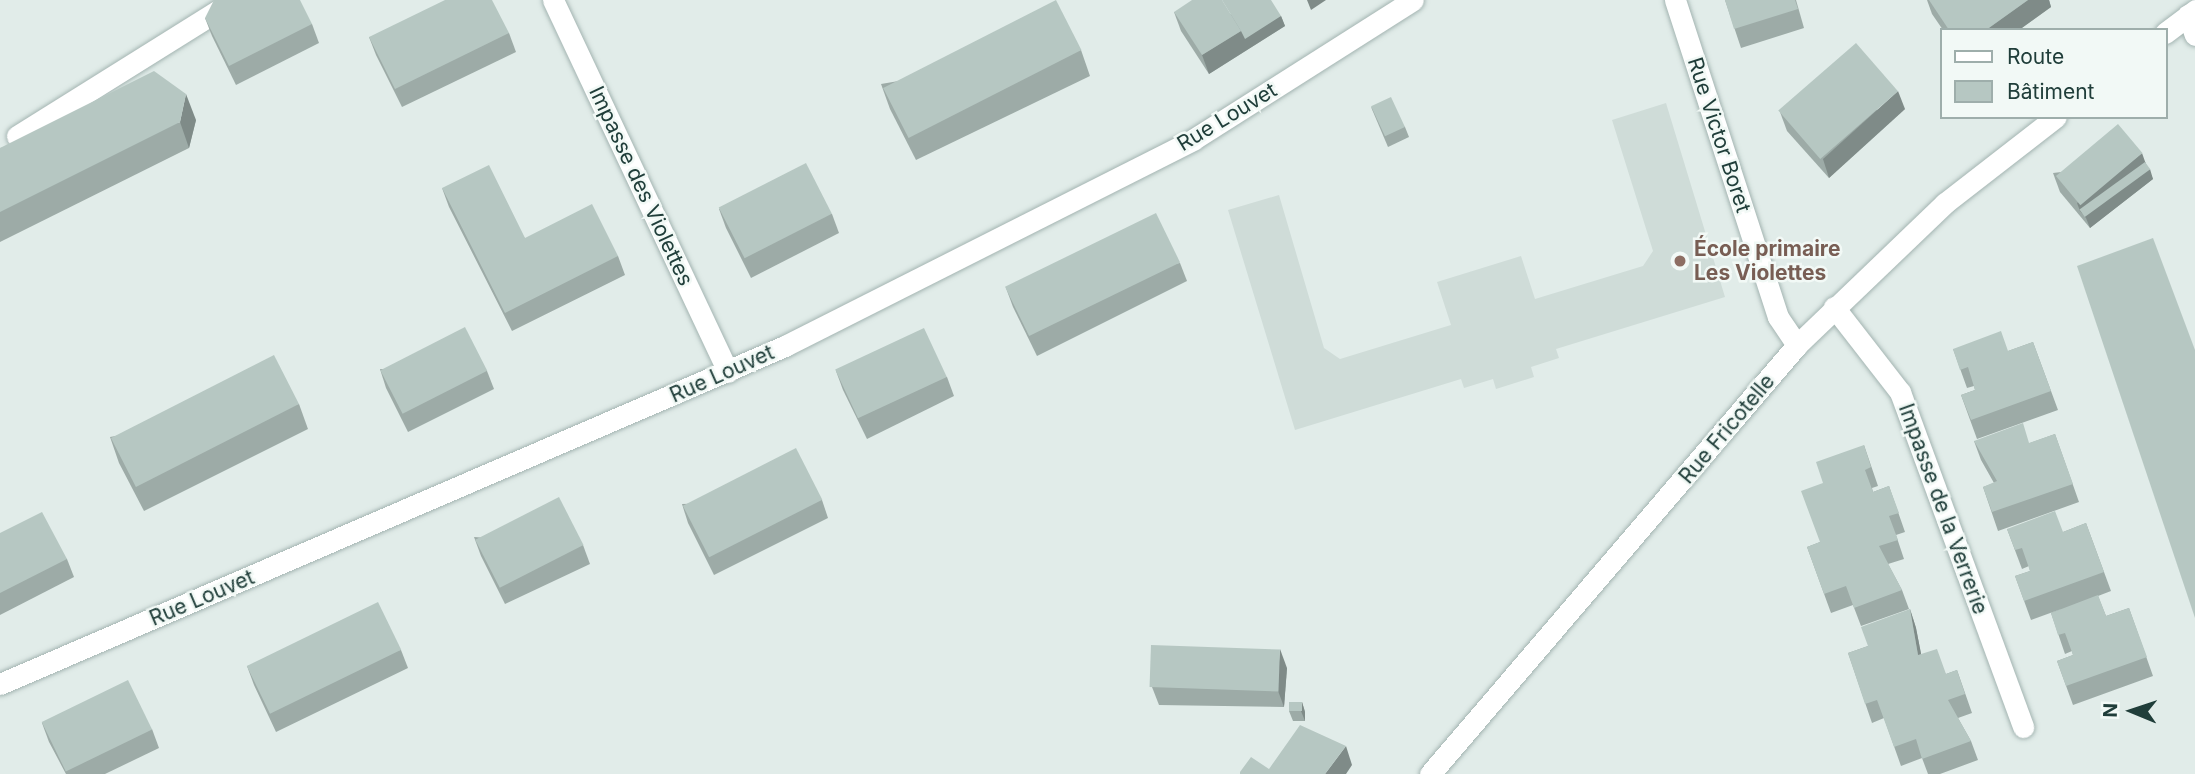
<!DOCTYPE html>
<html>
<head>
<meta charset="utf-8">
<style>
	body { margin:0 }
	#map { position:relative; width:2195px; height:774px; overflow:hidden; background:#e1ece9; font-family:Inter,sans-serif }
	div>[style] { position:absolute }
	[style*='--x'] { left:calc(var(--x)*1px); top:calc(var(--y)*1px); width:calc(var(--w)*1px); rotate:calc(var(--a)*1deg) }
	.built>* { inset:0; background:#cfdcd8 }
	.roads { filter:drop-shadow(0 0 2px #a3b4b1) drop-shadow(0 0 2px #a3b4b1) }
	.lane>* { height:21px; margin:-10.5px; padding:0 10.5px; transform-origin:10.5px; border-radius:10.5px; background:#fff }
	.street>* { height:21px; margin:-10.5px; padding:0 10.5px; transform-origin:10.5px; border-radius:10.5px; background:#fff }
	.secondary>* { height:21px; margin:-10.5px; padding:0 10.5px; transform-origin:10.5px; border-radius:10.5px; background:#fff }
	.wall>* { inset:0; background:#9daba7 }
	.shaded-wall>* { inset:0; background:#7f8b88 }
	.building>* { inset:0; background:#b6c7c2; transform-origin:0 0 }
	.dots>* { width:19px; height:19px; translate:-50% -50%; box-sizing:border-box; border:4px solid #f2f9f6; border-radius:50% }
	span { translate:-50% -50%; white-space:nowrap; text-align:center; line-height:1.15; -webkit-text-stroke:5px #f2f9f6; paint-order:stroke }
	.street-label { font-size:21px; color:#203e3a }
	.education-label { font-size:21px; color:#785e54; font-weight:700 }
	.left { translate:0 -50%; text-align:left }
	.legend { position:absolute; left:1940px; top:28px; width:228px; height:91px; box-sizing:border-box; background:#f2f9f6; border:2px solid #9eaeab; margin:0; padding:9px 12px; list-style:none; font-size:21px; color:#203e3a }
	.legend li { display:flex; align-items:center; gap:14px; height:35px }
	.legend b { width:35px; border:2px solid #9eaeab }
	.north { position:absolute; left:2097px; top:676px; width:70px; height:70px; -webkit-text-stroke:5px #f2f9f6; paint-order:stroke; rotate:272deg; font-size:19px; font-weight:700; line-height:28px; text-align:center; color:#203e3a }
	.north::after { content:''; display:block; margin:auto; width:24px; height:32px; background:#203e3a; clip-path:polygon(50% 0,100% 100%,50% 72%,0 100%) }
</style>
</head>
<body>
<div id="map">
	<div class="built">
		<i style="clip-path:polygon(1666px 103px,1725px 297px,1556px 349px,1559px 358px,1531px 367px,1534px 377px,1496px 389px,1493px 379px,1464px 388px,1461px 379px,1295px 430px,1228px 210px,1279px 195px,1324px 348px,1340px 359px,1451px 325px,1437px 282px,1521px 256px,1535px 299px,1643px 266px,1653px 251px,1612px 120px)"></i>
	</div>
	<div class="roads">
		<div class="lane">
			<i style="--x:2188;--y:15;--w:21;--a:71"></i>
			<i style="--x:17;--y:136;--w:257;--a:-32"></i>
		</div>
		<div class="street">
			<i style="--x:553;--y:0;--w:411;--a:64.8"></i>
			<i style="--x:1675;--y:0;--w:333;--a:72"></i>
			<i style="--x:1778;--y:317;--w:34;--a:56"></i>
			<i style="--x:1834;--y:307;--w:108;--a:52.2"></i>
			<i style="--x:1900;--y:392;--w:357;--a:69.8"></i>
			<i style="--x:0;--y:684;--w:855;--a:-23.3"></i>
			<i style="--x:785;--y:346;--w:458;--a:-26.8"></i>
			<i style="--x:1194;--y:139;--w:259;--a:-32.4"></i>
		</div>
		<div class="secondary">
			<i style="--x:2165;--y:33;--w:38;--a:-37"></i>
			<i style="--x:1430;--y:774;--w:565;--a:-49.45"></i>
			<i style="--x:1797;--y:345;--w:205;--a:-43.8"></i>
			<i style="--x:1945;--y:203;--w:140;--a:-37.8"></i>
		</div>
	</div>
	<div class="wall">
		<i style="clip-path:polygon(1725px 0,1796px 0,1804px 28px,1741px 48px)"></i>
		<i style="clip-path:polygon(1927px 0,2049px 0,2051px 7px,2019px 30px,1943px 30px,1932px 14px)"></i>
		<i style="clip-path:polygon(1174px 12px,1281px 16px,1285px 26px,1209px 74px,1181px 31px)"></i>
		<i style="clip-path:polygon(205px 18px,312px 24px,319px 43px,236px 85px,212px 36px)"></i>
		<i style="clip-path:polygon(509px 33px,516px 52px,402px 107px,376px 55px,369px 37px)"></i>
		<i style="clip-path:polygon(1081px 50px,1090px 76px,916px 160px,890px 109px,881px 84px)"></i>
		<i style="clip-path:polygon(1371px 107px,1405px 127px,1409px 137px,1388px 147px)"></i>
		<i style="clip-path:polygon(1905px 109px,1829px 178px,1787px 131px,1780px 112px)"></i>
		<i style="clip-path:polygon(196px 120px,189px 148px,0 242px,0 148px)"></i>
		<i style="clip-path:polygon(2145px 162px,2153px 179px,2090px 228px,2060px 192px,2053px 173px)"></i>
		<i style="clip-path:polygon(442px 188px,525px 238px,618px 256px,625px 275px,512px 331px,449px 207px)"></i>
		<i style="clip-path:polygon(719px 209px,832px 214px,839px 233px,751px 278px,726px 228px)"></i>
		<i style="clip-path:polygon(1180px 263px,1187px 281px,1037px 356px,1013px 307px,1006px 288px)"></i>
		<i style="clip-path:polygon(2033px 342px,2058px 410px,1977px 439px,1961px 395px,1975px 390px,1974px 386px,1967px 388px,1953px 349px,2008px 351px)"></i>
		<i style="clip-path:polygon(380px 369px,487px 371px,494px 389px,408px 432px,386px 388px)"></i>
		<i style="clip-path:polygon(836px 371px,947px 377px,954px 396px,867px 439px,843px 390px)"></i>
		<i style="clip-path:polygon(299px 404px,308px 429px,144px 511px,119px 463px,110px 437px)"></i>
		<i style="clip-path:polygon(2055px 434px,2079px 502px,1998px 531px,1983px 487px,1994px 483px,1981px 460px,1974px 441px,2030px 443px)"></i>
		<i style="clip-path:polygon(1864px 445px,1878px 486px,1872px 488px,1873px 492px,1889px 486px,1905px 532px,1896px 535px,1904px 559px,1888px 564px,1902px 590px,1909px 609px,1861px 626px,1853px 605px,1831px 613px,1807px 547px,1820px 542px)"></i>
		<i style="clip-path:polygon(822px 500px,828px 518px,714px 575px,688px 523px,682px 504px)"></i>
		<i style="clip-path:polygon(2086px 523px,2111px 591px,2098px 596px,2106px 616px,2129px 608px,2153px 676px,2073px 705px,2057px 661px,2073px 655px,2072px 651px,2065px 654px,2051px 613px,2064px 608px,2031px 620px,2015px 576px,2030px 571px,2029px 566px,2022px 569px,2007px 529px,2063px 532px)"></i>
		<i style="clip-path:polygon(0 533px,67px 559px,74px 577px,0 615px)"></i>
		<i style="clip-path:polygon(474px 537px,583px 545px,590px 564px,505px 604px,481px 556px)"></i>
		<i style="clip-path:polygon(1910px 609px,1916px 628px,1921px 654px,1946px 674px,1957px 670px,1972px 713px,1958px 718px,1971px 741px,1978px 760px,1940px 774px,1928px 774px,1922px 758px,1901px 766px,1884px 718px,1872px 723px,1848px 653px,1868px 646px)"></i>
		<i style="clip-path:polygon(401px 650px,408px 668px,276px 732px,254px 685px,247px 666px)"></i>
		<i style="clip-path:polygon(1287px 668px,1284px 707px,1159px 705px,1152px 687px)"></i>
		<i style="clip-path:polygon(1302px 702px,1305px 712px,1305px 721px,1293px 721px,1289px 711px)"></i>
		<i style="clip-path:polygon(42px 723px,152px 729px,159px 748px,105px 774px,66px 774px,49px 742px)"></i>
	</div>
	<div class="shaded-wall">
		<i style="clip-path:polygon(1307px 0,1326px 0,1311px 10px)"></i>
		<i style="clip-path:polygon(2028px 0,2049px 0,2051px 7px,2019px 30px,1986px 30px)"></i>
		<i style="clip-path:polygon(1281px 16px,1285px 26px,1209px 74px,1202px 55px,1241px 31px)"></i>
		<i style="clip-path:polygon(1898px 91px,1905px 109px,1829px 178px,1823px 159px)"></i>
		<i style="clip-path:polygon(186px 94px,196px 120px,189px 148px,180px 122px)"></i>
		<i style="clip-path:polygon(2142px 153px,2148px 170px,2150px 169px,2153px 179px,2090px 228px,2086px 218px,2080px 211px,2077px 203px)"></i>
		<i style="clip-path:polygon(1910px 609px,1916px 628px,1925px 674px,1918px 655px)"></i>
		<i style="clip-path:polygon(1280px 649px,1287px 668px,1284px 707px,1277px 688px)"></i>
		<i style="clip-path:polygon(1302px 702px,1305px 712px,1305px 721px,1301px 711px)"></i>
		<i style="clip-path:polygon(1346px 746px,1352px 765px,1346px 774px,1325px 774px)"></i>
	</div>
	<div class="building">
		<i style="clip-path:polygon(214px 0,300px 0,312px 24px,229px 66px,205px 18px)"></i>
		<i style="clip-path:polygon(445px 0,492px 0,509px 33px,395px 89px,369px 37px)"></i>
		<i style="left:1056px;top:0;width:56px;height:194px;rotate:63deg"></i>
		<i style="clip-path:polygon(1192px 0,1222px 0,1241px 31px,1202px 55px,1174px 12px)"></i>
		<i style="clip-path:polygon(1222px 0,1271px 0,1281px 16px,1245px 39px,1241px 31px)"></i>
		<i style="clip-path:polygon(1725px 0,1795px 0,1798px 9px,1734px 29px)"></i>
		<i style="clip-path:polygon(1929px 0,2028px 0,1986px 30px,1949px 30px)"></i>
		<i style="left:1856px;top:43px;width:64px;height:103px;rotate:49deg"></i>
		<i style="clip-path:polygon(154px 71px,186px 94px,180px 122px,0 212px,0 148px)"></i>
		<i style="left:1391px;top:97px;width:33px;height:22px;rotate:65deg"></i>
		<i style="left:2118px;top:124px;width:38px;height:81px;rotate:50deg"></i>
		<i style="left:2145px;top:162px;width:9px;height:81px;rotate:54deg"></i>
		<i style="left:806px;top:163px;width:57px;height:98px;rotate:63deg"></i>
		<i style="clip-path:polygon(489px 165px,525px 238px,592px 204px,618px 256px,505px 313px,442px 188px)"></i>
		<i style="left:1156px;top:213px;width:55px;height:168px;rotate:64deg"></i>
		<i style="clip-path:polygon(2153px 238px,2195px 350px,2195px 618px,2077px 266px)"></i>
		<i style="left:465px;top:327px;width:49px;height:95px;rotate:63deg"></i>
		<i style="left:924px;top:328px;width:54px;height:98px;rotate:65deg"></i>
		<i style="clip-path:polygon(2001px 331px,2008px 351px,2033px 342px,2051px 391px,1971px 420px,1961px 395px,1975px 390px,1968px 367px,1960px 370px,1953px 349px)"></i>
		<i style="left:274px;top:355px;width:55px;height:183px;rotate:63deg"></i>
		<i style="clip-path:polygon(2023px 423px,2029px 443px,2055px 434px,2073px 484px,1992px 512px,1983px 487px,1997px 481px,1974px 441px)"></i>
		<i style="clip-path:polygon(1864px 445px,1871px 467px,1865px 470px,1873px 492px,1889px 486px,1899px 513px,1889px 516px,1898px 540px,1879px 546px,1902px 590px,1854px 608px,1846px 586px,1824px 594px,1807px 547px,1820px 542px,1801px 491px,1823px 483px,1816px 462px)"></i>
		<i style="left:796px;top:448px;width:58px;height:127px;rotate:63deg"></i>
		<i style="left:559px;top:497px;width:54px;height:94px;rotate:63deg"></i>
		<i style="clip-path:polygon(2055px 511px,2063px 532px,2086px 523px,2104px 572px,2024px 601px,2015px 576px,2030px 571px,2022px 548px,2015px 550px,2007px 529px)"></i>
		<i style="clip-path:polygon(42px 512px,67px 559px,0 593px,0 533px)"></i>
		<i style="clip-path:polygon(2098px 595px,2106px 616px,2129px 608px,2147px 657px,2066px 686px,2057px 661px,2073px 655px,2065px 633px,2058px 635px,2051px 613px)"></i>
		<i style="left:378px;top:602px;width:53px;height:146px;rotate:64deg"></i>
		<i style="clip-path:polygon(1910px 609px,1918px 655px,1937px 649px,1946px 674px,1957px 670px,1965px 694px,1948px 700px,1971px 741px,1922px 759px,1916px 739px,1894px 747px,1877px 700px,1865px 704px,1848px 653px,1868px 646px,1861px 627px)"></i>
		<i style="left:1151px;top:645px;width:129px;height:42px;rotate:2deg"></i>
		<i style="left:128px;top:680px;width:55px;height:96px;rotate:64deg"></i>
		<i style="left:1289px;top:702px;width:13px;height:9px"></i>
		<i style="clip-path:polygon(1300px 725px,1346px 746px,1325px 774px,1240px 774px,1240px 772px,1251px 757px,1269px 769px)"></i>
	</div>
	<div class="dots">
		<i style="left:1680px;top:261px;background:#8d6e63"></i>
	</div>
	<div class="street-label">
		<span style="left:1227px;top:117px;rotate:-31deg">Rue Louvet</span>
		<span style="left:1719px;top:135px;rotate:72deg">Rue Victor Boret</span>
		<span style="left:641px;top:186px;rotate:65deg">Impasse des Violettes</span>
		<span style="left:722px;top:374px;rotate:-24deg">Rue Louvet</span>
		<span style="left:1727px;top:429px;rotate:-50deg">Rue Fricotelle</span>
		<span style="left:1943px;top:509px;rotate:70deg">Impasse de la Verrerie</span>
		<span style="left:202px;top:598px;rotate:-23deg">Rue Louvet</span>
	</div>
	<div class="education-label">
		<span class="left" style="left:1694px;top:261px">École primaire<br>Les Violettes</span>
	</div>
	<ul class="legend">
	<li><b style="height:9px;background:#fff"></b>Route</li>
	<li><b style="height:19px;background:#b6c7c2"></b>Bâtiment</li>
	</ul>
	<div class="north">N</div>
</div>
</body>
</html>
